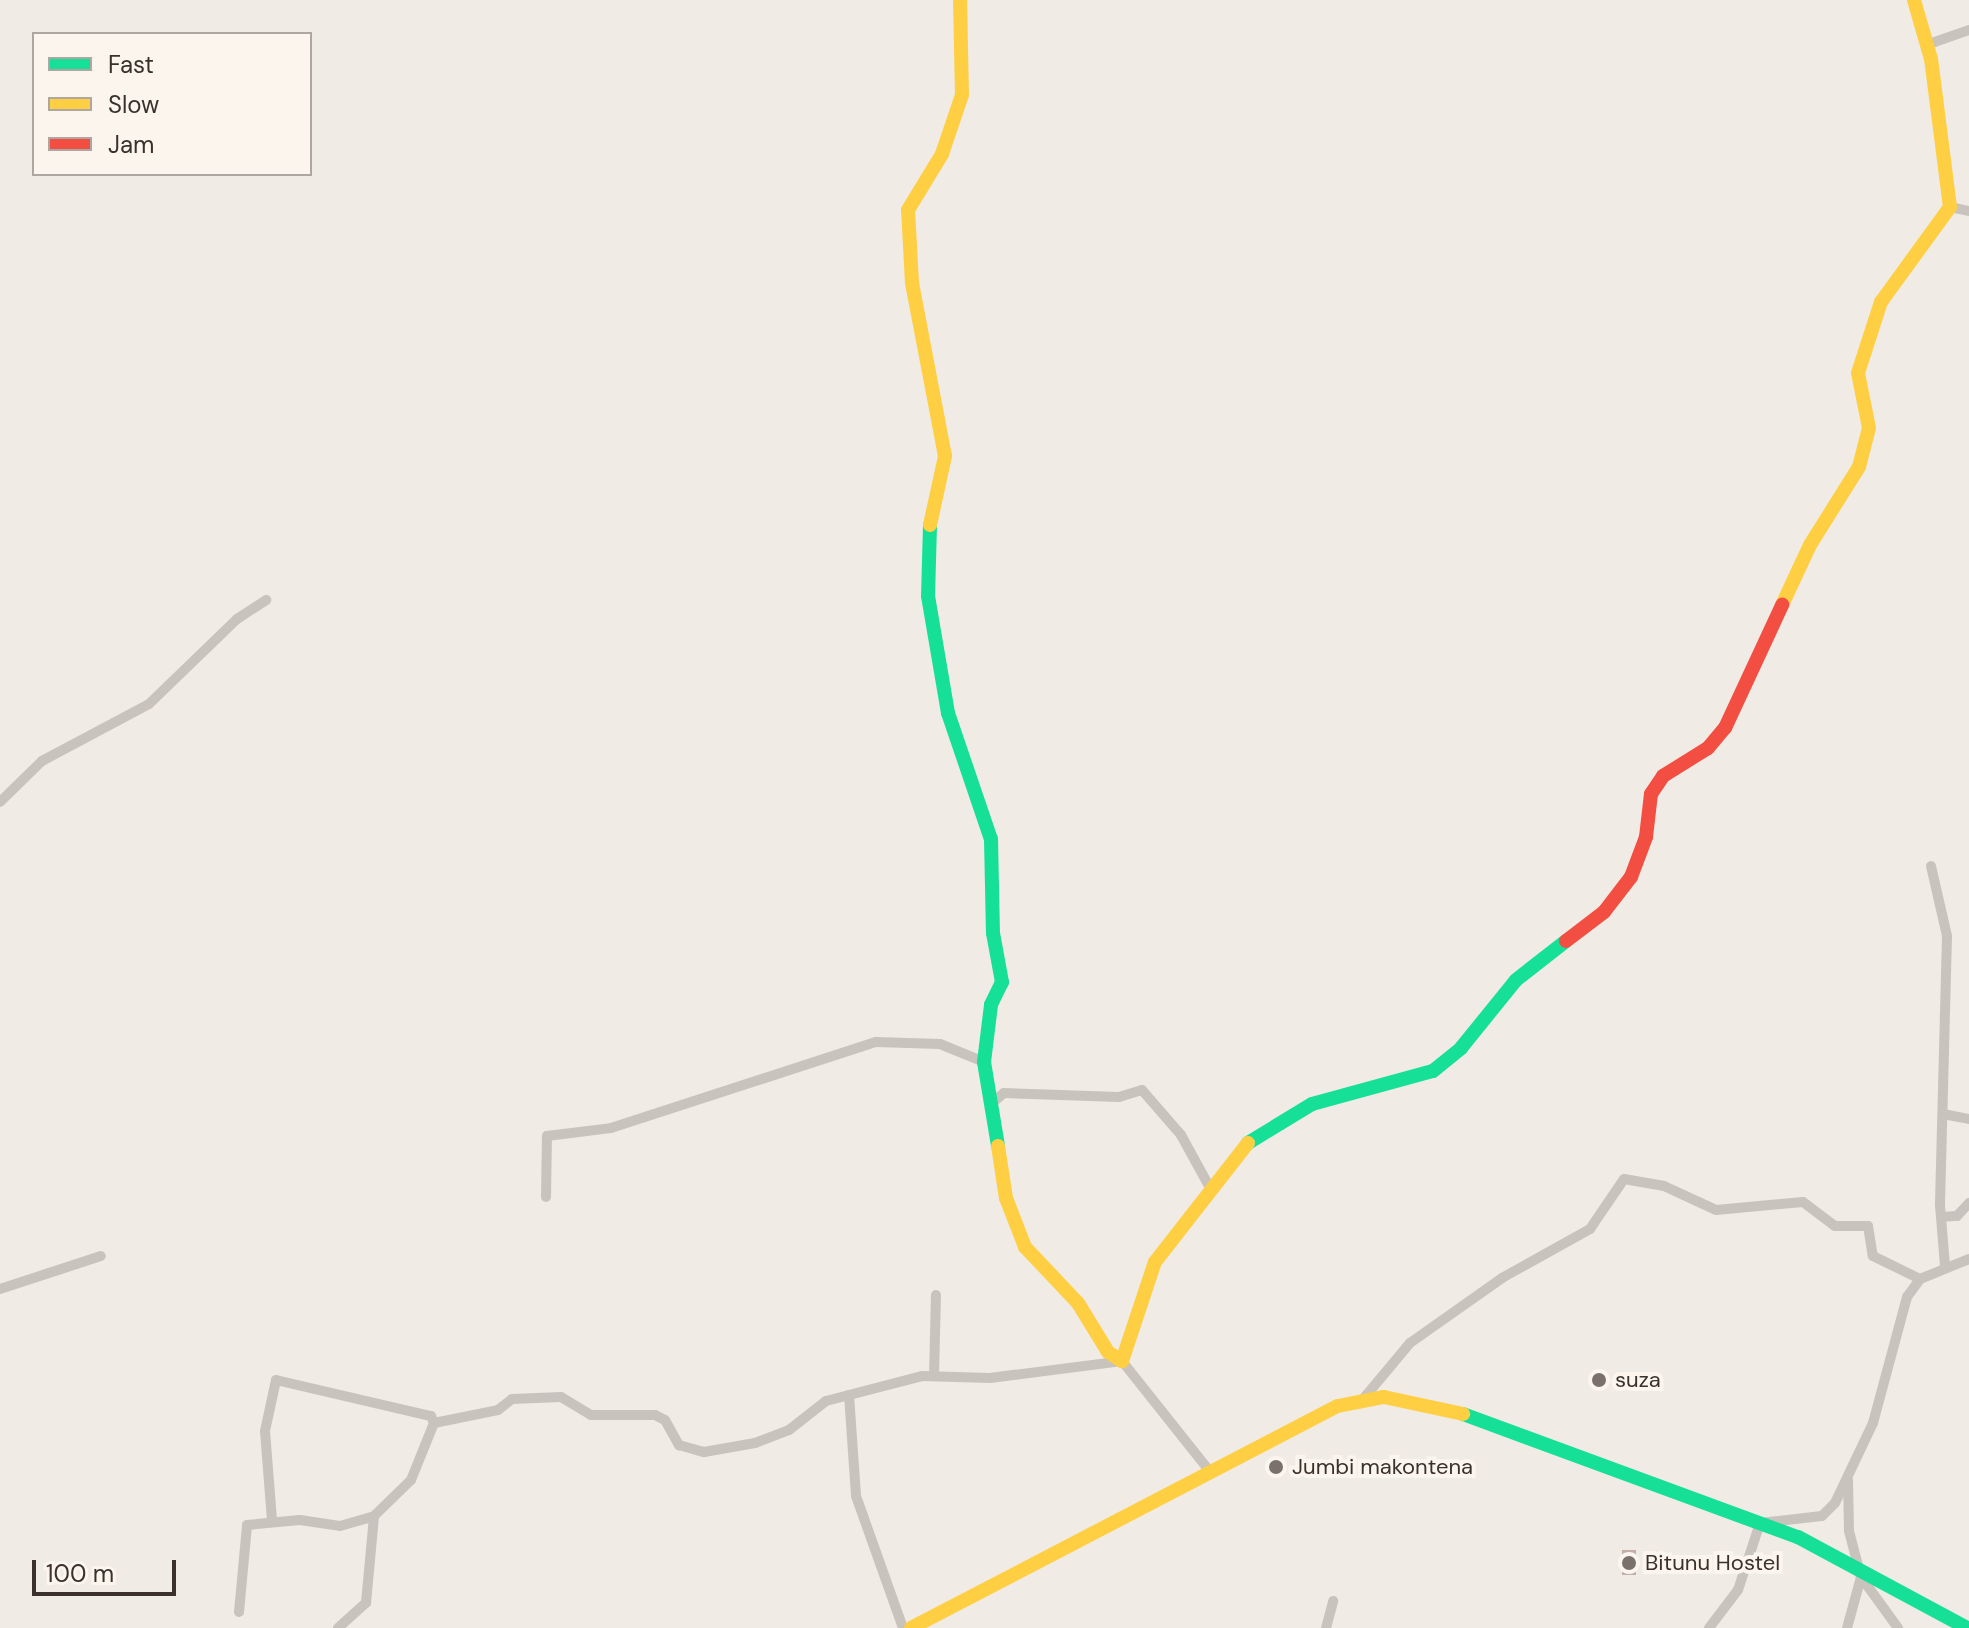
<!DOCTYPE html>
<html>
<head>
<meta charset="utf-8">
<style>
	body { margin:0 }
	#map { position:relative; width:1969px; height:1628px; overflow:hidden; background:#f0ebe5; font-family:"DM Sans",sans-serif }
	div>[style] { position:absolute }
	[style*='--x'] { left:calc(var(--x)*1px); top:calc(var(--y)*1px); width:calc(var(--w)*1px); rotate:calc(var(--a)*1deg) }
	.building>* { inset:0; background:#c3afa7; transform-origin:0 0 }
	.street>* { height:10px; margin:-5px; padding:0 5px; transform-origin:5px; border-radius:5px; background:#c9c3be }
	.fast>* { height:14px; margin:-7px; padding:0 7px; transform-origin:7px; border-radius:7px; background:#16e098 }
	.slow>* { height:14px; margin:-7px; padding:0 7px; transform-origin:7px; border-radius:7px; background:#ffcf43 }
	.jam>* { height:14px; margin:-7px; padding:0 7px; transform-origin:7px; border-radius:7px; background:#f24e42 }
	.dots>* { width:22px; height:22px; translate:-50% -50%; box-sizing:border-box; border:4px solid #fbf5ee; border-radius:50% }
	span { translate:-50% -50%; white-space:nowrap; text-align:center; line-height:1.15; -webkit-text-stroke:8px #fbf5ee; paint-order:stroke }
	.poi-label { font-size:22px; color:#3b302b }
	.left { translate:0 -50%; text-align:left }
	.legend { position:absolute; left:32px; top:32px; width:280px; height:144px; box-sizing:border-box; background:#fbf5ee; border:2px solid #aea6a0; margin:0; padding:10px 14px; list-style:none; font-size:24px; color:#3b302b }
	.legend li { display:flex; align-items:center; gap:16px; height:40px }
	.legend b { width:40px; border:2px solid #aea6a0 }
	.scale { position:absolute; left:32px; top:1560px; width:144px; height:36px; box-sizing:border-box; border:4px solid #3b302b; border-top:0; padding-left:10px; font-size:24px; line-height:28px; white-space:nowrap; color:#3b302b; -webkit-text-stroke:6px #fbf5ee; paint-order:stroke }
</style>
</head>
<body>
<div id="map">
	<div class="building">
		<i style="left:1622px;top:1550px;width:14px;height:25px"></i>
	</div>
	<div class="street">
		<i style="--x:1926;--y:45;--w:46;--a:-19.2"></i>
		<i style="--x:1950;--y:207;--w:19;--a:12"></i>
		<i style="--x:0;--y:802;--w:59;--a:-44.3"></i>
		<i style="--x:42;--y:761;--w:121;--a:-28"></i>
		<i style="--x:149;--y:704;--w:122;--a:-44"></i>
		<i style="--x:237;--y:619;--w:35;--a:-33"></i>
		<i style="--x:1931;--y:866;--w:72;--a:77.1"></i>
		<i style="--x:1947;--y:936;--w:269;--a:91.5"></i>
		<i style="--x:1940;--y:1205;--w:61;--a:85.3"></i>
		<i style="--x:990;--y:1105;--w:18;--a:-41"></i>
		<i style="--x:1004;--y:1093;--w:115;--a:2"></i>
		<i style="--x:1119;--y:1097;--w:24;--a:-17"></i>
		<i style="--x:1142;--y:1090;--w:60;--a:49.1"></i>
		<i style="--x:1181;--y:1135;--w:58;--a:61.2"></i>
		<i style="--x:1943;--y:1114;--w:26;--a:11"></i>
		<i style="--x:546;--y:1197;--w:61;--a:-89.1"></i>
		<i style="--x:547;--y:1136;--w:64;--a:-7.1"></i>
		<i style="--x:611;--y:1128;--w:279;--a:-18"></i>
		<i style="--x:876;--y:1042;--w:64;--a:1.8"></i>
		<i style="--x:940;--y:1044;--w:48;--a:22.2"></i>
		<i style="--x:1941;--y:1217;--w:16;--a:-4"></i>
		<i style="--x:1957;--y:1216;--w:18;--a:-47"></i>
		<i style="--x:0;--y:1289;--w:106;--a:-18.1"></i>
		<i style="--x:934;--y:1376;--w:81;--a:-88.6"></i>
		<i style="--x:849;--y:1395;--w:101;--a:86"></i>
		<i style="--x:856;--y:1496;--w:140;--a:70.4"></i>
		<i style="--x:1364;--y:1398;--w:72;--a:-50.1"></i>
		<i style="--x:1410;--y:1343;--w:113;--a:-35.2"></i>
		<i style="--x:1502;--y:1278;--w:101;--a:-29.1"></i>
		<i style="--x:1590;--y:1229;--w:60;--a:-55.8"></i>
		<i style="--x:1624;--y:1179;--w:41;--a:9.9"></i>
		<i style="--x:1664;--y:1186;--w:57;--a:24.8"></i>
		<i style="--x:1716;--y:1210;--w:87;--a:-5.3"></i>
		<i style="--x:1803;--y:1202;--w:40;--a:37"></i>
		<i style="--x:1835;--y:1226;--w:33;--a:0"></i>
		<i style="--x:1868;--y:1226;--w:30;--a:81"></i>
		<i style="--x:1873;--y:1256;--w:52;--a:26.1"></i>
		<i style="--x:1848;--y:1480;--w:51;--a:88.9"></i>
		<i style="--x:1849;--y:1531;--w:48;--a:75.4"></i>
		<i style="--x:1861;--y:1577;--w:63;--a:54"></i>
		<i style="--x:272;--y:1520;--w:89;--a:-94.5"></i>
		<i style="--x:265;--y:1431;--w:52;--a:-77.8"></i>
		<i style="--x:276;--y:1380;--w:159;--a:13.1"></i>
		<i style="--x:431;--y:1416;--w:8;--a:67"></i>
		<i style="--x:239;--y:1612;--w:87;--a:-84.7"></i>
		<i style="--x:247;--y:1525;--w:53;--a:-5.4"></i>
		<i style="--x:300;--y:1520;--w:40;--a:8.5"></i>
		<i style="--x:340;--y:1526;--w:35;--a:-16"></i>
		<i style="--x:338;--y:1628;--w:38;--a:-42"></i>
		<i style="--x:366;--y:1603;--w:87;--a:-84.7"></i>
		<i style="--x:374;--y:1516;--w:52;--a:-44.2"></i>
		<i style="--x:411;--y:1480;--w:61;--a:-68"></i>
		<i style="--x:434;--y:1423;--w:65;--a:-11.5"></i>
		<i style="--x:498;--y:1410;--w:18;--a:-38"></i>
		<i style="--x:512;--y:1399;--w:49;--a:-2.3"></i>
		<i style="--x:561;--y:1397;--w:35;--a:31"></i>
		<i style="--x:591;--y:1415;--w:64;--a:0"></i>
		<i style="--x:655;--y:1415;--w:11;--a:27"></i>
		<i style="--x:665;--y:1420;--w:29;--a:61"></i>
		<i style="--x:679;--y:1445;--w:26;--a:16"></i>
		<i style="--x:704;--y:1452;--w:52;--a:-10"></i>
		<i style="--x:755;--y:1443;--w:36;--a:-21"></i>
		<i style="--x:789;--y:1430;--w:47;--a:-38.1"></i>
		<i style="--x:826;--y:1401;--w:99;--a:-14.6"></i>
		<i style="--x:922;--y:1376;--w:68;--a:1.7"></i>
		<i style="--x:990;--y:1378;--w:133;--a:-7.3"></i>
		<i style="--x:1122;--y:1361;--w:138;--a:51.5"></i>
		<i style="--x:1326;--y:1628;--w:28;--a:-75"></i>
		<i style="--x:1709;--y:1628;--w:48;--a:-52.7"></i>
		<i style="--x:1738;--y:1590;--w:71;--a:-71.8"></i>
		<i style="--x:1760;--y:1523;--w:62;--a:-6.4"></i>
		<i style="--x:1822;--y:1516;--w:18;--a:-45"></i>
		<i style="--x:1835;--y:1503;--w:89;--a:-64.6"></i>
		<i style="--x:1873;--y:1423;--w:131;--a:-74.9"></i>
		<i style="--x:1907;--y:1297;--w:22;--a:-54"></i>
		<i style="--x:1920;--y:1279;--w:53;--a:-22.2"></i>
		<i style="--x:1847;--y:1628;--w:53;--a:-74.6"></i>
	</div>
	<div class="fast">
		<i style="--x:930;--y:525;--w:71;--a:91.6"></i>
		<i style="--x:928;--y:596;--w:119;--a:80.3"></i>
		<i style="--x:948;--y:713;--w:133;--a:71.2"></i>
		<i style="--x:991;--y:839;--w:94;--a:88.8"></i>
		<i style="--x:993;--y:933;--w:50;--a:79.6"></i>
		<i style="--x:1002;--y:982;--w:25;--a:116"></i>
		<i style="--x:991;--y:1005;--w:57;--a:97"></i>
		<i style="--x:984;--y:1062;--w:85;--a:80.5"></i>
		<i style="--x:1248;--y:1143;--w:75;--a:-31.4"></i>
		<i style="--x:1312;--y:1104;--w:125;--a:-15.3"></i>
		<i style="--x:1433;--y:1071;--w:36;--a:-39"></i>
		<i style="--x:1461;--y:1048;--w:87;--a:-51"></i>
		<i style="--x:1516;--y:980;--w:63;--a:-38"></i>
		<i style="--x:1463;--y:1414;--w:357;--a:20.2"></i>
		<i style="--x:1798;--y:1537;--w:192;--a:28.3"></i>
	</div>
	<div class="slow">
		<i style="--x:930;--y:525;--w:71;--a:-77.7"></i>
		<i style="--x:945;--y:456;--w:176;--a:-100.8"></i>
		<i style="--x:912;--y:283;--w:73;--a:-93.1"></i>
		<i style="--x:908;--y:210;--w:66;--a:-58.7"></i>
		<i style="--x:942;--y:154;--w:62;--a:-71.3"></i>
		<i style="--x:962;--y:95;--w:95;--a:-91.2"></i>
		<i style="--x:1782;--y:605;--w:66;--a:-65"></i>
		<i style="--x:1810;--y:545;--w:92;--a:-57.9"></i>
		<i style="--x:1859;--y:467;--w:40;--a:-75.6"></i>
		<i style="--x:1869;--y:428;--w:56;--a:-101.3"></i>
		<i style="--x:1858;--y:373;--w:75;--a:-72.1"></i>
		<i style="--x:1881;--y:302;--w:117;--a:-54"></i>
		<i style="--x:1950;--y:207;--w:149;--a:-97.3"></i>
		<i style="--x:1931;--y:59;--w:61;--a:-106.1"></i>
		<i style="--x:998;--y:1146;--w:53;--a:81.3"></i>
		<i style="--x:1006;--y:1198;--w:53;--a:68.8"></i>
		<i style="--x:1025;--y:1247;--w:77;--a:46.6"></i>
		<i style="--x:1078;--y:1303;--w:57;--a:58.5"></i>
		<i style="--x:1108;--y:1352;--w:17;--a:33"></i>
		<i style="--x:1122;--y:1361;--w:104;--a:-71.6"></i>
		<i style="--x:1155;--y:1262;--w:151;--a:-52"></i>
		<i style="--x:911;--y:1628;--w:481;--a:-27.5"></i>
		<i style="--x:1338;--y:1406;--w:47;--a:-11.1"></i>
		<i style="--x:1384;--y:1397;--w:81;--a:12.1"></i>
	</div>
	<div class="jam">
		<i style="--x:1566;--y:941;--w:48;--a:-37.3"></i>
		<i style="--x:1604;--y:912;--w:44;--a:-52.4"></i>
		<i style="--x:1631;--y:877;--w:43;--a:-69.4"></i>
		<i style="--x:1646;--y:837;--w:43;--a:-83.4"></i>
		<i style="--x:1651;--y:794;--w:22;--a:-56"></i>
		<i style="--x:1663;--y:776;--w:53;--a:-31.9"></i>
		<i style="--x:1708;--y:748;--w:26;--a:-50"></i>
		<i style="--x:1725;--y:728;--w:136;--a:-65.1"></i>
	</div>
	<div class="dots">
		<i style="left:1599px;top:1380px;background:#7a716c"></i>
		<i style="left:1276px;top:1467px;background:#7a716c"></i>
		<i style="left:1629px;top:1563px;background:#7a716c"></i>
	</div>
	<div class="poi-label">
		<span class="left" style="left:1615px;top:1380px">suza</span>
		<span class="left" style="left:1292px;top:1467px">Jumbi makontena</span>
		<span class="left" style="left:1645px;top:1563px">Bitunu Hostel</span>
	</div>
	<ul class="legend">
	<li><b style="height:10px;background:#16e098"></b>Fast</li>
	<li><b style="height:10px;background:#ffcf43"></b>Slow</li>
	<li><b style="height:10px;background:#f24e42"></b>Jam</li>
	</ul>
	<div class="scale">100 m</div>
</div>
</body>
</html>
